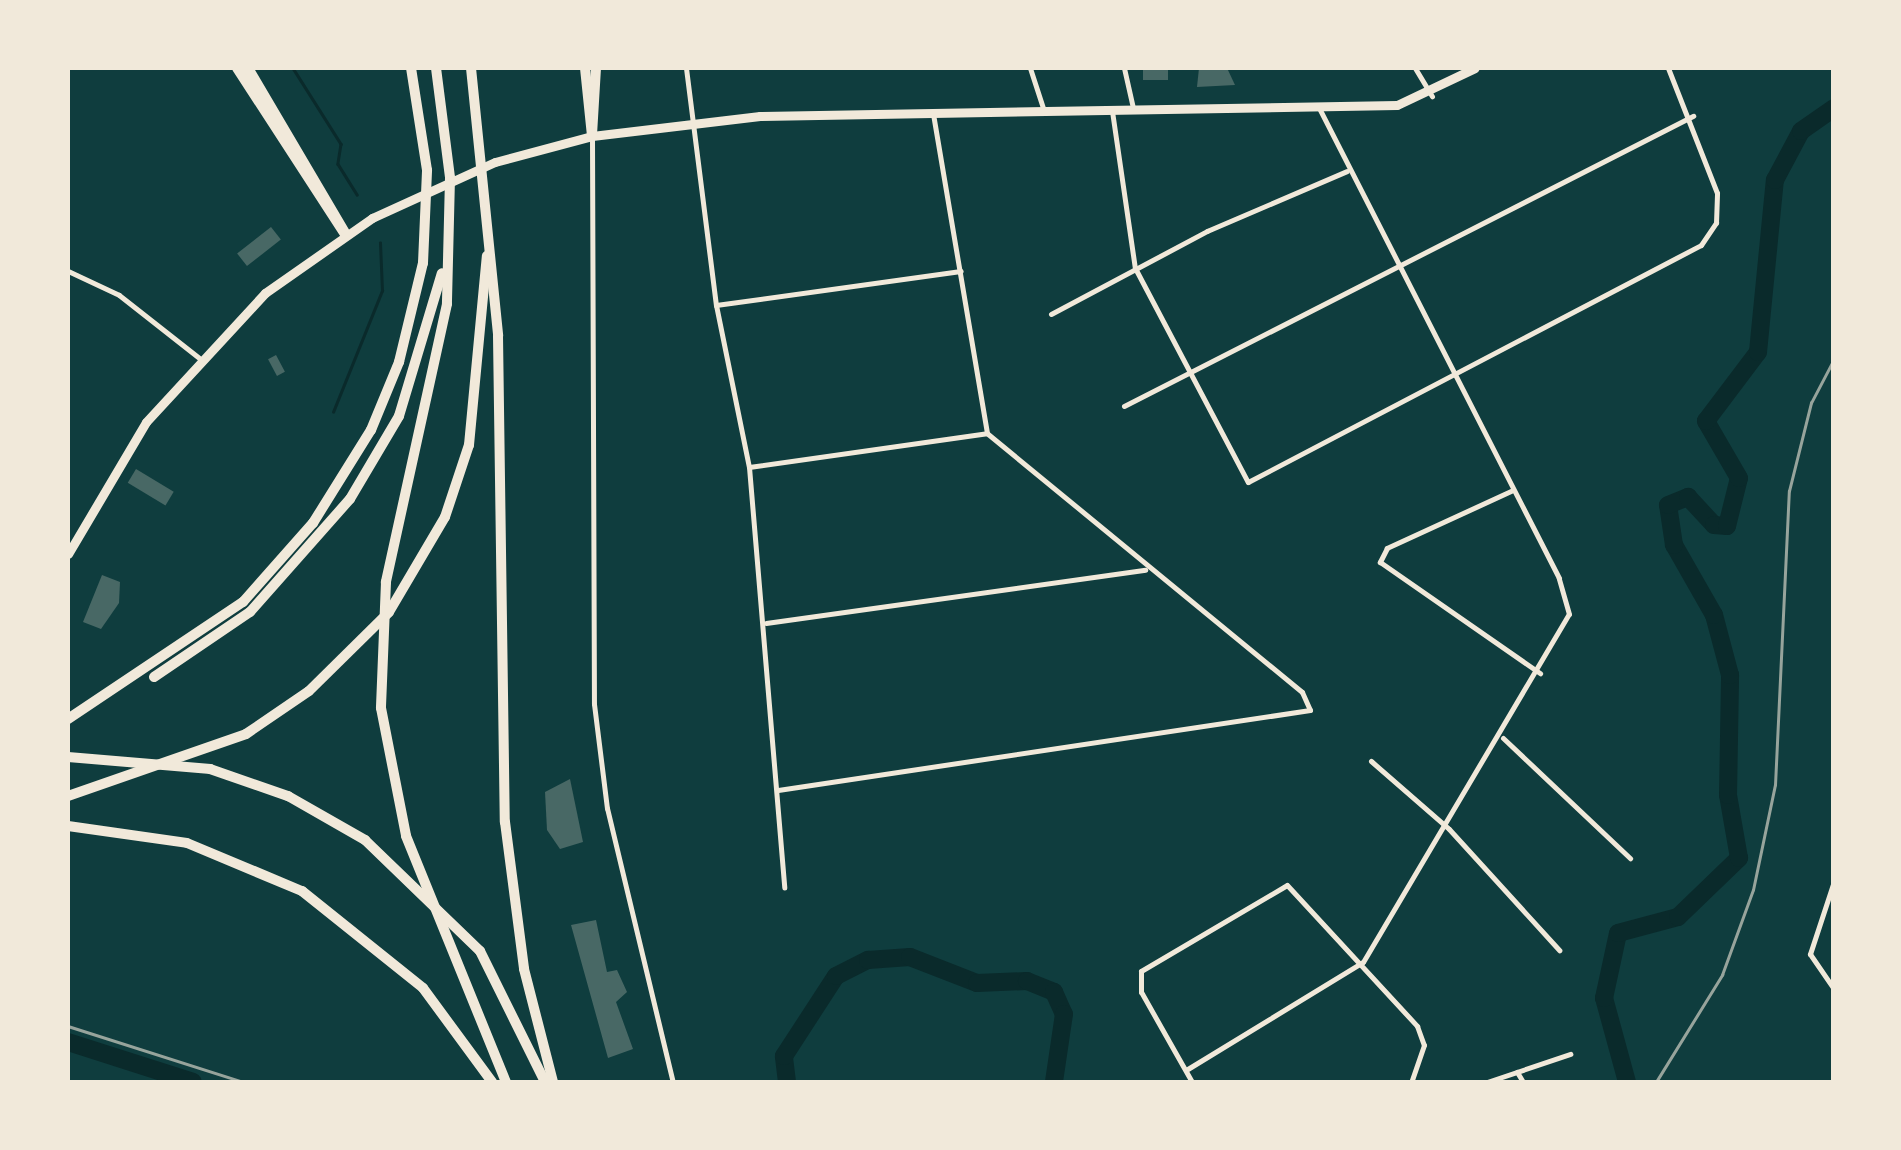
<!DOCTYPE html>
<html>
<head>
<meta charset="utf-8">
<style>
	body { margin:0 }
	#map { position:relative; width:1901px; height:1150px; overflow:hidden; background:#0f3d3e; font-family:"Archivo Narrow",sans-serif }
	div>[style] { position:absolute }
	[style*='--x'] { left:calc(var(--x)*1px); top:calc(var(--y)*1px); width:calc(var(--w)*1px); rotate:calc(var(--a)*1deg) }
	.stream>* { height:2.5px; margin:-1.25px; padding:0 1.25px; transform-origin:1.25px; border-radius:1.25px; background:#0a2a2b }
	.river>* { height:18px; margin:-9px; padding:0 9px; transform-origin:9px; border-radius:9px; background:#0a2a2b }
	.building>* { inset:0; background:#486865; transform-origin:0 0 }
	.minor>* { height:5px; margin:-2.5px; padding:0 2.5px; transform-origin:2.5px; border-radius:2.5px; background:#f1e9da }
	.primary>* { height:9px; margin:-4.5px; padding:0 4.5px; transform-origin:4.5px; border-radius:4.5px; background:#f1e9da }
	.motorway>* { height:10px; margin:-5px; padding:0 5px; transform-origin:5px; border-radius:5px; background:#f1e9da }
	.rail>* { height:2.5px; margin:-1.25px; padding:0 1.25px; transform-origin:1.25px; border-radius:1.25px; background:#97a49c }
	span { translate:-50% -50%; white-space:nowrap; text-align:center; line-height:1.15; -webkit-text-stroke:10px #f1e9da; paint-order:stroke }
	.frame { position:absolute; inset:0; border:70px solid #f1e9da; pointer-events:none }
</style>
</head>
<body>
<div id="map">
	<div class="stream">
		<i style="--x:293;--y:68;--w:90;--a:57.7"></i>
		<i style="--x:341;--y:144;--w:20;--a:99"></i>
		<i style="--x:338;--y:164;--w:36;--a:58"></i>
		<i style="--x:333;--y:412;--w:131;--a:-68"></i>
		<i style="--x:382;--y:291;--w:48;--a:-92.4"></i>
	</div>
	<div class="river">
		<i style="--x:68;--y:1042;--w:131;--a:17.7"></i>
		<i style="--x:787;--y:1082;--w:26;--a:-97"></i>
		<i style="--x:784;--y:1056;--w:95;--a:-57"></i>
		<i style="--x:836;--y:976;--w:36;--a:-27"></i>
		<i style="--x:868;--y:960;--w:42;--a:-4.1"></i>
		<i style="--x:910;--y:957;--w:72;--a:21.2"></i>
		<i style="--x:977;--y:983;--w:50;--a:-2.3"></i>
		<i style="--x:1027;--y:981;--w:29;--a:22"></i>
		<i style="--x:1054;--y:992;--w:24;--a:66"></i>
		<i style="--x:1064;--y:1014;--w:69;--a:98.4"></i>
		<i style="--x:1627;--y:1082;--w:87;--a:-105.3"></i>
		<i style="--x:1604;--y:998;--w:66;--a:-77.8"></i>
		<i style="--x:1618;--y:933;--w:62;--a:-14.9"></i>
		<i style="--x:1678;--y:917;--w:85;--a:-44"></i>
		<i style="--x:1739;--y:858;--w:64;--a:-99.9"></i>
		<i style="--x:1728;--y:795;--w:120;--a:-89"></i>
		<i style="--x:1730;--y:675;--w:62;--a:-104.9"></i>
		<i style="--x:1714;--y:615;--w:81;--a:-119.7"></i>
		<i style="--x:1674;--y:545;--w:40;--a:-98.5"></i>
		<i style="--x:1668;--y:505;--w:22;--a:-22"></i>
		<i style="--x:1688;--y:497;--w:38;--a:47"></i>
		<i style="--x:1714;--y:525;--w:13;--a:4"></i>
		<i style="--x:1727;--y:526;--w:49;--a:-76"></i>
		<i style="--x:1739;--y:478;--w:66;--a:-120.1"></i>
		<i style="--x:1706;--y:421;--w:86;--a:-53"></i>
		<i style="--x:1758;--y:352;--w:173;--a:-84.4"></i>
		<i style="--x:1775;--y:180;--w:55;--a:-62"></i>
		<i style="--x:1801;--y:131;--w:40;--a:-34.9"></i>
	</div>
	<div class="building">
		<i style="left:1143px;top:68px;width:25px;height:12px"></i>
		<i style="clip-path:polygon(1199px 68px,1227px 68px,1235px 85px,1197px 87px)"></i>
		<i style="left:271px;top:227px;width:16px;height:43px;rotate:52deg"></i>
		<i style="left:276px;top:355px;width:19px;height:9px;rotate:62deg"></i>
		<i style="left:136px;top:469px;width:44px;height:16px;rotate:31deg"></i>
		<i style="clip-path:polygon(102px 575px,120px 582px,119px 603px,101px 629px,83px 622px)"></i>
		<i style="clip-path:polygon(570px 779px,583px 842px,560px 849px,547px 830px,545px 792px)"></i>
		<i style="clip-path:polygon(596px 920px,607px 972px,617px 970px,627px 992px,616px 1002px,633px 1049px,608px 1058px,571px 925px)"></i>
	</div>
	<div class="minor">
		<i style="--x:686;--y:68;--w:239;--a:82.8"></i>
		<i style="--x:716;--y:305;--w:165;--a:78.5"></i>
		<i style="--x:749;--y:467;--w:422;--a:85.2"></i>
		<i style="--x:1030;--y:68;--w:45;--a:72"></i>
		<i style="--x:1124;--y:68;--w:41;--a:77.3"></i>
		<i style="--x:1415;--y:68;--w:33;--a:59"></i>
		<i style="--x:1112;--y:111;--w:159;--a:81.7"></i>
		<i style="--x:1135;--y:268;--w:242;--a:62.2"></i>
		<i style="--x:1248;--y:482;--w:511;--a:-27.62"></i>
		<i style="--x:1701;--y:245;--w:27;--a:-56"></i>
		<i style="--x:1716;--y:223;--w:30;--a:-88"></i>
		<i style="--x:1717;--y:193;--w:134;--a:-111.4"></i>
		<i style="--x:592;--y:139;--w:565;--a:89.8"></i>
		<i style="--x:594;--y:704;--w:105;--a:82.9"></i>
		<i style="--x:607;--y:808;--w:282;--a:76.5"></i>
		<i style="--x:68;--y:271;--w:56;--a:25.2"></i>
		<i style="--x:119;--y:295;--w:102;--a:38.2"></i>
		<i style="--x:716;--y:305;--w:247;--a:-7.9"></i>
		<i style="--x:1051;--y:314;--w:177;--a:-28"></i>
		<i style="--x:1207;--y:231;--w:152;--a:-23.2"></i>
		<i style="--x:1124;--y:406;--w:639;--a:-27.01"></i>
		<i style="--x:749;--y:467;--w:240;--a:-8.1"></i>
		<i style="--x:1513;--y:490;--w:139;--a:155.3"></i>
		<i style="--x:1387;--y:548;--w:16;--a:117"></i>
		<i style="--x:1380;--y:562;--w:195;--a:34.8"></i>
		<i style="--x:766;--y:623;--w:383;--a:-8"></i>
		<i style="--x:1503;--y:738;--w:175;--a:43.4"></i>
		<i style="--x:1371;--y:761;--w:103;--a:41.1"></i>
		<i style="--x:1449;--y:829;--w:164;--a:47.7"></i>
		<i style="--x:778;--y:790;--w:538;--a:-8.55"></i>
		<i style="--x:1310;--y:710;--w:20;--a:-114"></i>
		<i style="--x:1302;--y:692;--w:408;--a:-140.6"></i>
		<i style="--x:987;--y:433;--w:324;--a:-99.6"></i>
		<i style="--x:1834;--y:852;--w:15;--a:90"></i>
		<i style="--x:1834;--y:881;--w:77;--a:108.2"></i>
		<i style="--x:1810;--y:954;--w:42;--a:55.6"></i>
		<i style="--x:1186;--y:1070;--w:207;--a:-31.4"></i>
		<i style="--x:1363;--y:962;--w:404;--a:-59.4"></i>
		<i style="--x:1569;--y:614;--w:37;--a:-106"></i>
		<i style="--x:1559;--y:578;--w:525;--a:-117.05"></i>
		<i style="--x:1517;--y:1072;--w:12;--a:59"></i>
		<i style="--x:1192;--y:1082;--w:103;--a:-119.5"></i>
		<i style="--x:1141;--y:992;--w:21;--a:-90"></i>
		<i style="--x:1141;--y:971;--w:169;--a:-30.5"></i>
		<i style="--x:1287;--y:885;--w:192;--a:47.3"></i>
		<i style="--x:1417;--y:1026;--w:20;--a:70"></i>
		<i style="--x:1424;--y:1045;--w:39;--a:109"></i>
		<i style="--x:1487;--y:1082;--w:88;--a:-18.6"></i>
	</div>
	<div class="primary">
		<i style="--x:68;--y:554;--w:153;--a:-59.4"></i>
		<i style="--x:146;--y:422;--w:176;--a:-47.3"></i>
		<i style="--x:265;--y:293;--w:131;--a:-35"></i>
		<i style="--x:372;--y:218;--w:135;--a:-24.5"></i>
		<i style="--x:495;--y:162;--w:100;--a:-15"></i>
		<i style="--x:592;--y:136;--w:169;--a:-6.8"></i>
		<i style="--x:760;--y:116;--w:637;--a:-0.99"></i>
		<i style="--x:1397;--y:105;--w:86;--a:-25.4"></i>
	</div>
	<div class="motorway">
		<i style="--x:237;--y:68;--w:198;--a:57"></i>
		<i style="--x:248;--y:68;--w:191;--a:59.5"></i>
		<i style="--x:436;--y:68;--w:111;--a:82.7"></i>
		<i style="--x:450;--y:178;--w:126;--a:91.4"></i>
		<i style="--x:447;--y:304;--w:285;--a:102.4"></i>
		<i style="--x:386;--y:582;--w:126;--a:92.3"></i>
		<i style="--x:381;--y:708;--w:130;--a:78.9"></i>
		<i style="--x:406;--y:836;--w:266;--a:67.9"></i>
		<i style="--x:471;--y:68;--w:269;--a:84.2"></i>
		<i style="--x:498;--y:336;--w:486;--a:89.2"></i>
		<i style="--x:505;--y:822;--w:148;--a:82.6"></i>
		<i style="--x:524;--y:969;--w:117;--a:75.6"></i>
		<i style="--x:585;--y:68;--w:68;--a:84.1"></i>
		<i style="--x:592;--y:135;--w:67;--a:-86.6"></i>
		<i style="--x:154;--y:677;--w:116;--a:-34.1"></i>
		<i style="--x:250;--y:612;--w:151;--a:-48.5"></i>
		<i style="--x:350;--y:499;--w:96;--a:-59.4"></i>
		<i style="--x:399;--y:416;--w:149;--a:-73.3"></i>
		<i style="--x:68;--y:719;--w:211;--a:-33.8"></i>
		<i style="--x:243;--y:602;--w:106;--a:-48.5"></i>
		<i style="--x:313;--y:523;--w:110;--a:-58.1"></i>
		<i style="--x:371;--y:430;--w:74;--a:-67.6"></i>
		<i style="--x:399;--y:362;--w:102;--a:-76.4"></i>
		<i style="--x:423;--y:263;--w:93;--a:-87.5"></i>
		<i style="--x:427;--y:170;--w:103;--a:-98.9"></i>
		<i style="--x:68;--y:757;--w:143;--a:4.8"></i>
		<i style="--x:210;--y:769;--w:83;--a:19.1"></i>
		<i style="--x:288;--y:796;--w:89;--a:29.7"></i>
		<i style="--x:365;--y:840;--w:160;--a:44"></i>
		<i style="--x:480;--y:951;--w:146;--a:63.6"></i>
		<i style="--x:68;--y:796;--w:188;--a:-19.2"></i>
		<i style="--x:246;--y:734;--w:76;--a:-34.3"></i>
		<i style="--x:309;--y:691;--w:112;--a:-44.6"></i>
		<i style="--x:389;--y:612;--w:110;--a:-59.5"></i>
		<i style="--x:445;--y:517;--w:76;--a:-71.6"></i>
		<i style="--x:469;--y:445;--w:190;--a:-84.6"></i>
		<i style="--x:68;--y:826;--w:120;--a:8.1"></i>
		<i style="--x:187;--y:843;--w:125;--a:22.7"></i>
		<i style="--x:302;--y:891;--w:155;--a:38.7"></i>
		<i style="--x:423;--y:988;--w:117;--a:53.7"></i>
	</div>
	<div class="rail">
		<i style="--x:68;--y:1026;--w:185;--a:17.7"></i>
		<i style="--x:1656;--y:1082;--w:126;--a:-58.3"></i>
		<i style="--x:1722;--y:975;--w:90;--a:-70"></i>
		<i style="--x:1753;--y:890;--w:107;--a:-78.2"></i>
		<i style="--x:1775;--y:785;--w:294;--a:-87.3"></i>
		<i style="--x:1789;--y:491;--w:91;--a:-76"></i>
		<i style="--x:1811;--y:403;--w:50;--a:-62.4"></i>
	</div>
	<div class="frame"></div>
</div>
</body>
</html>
